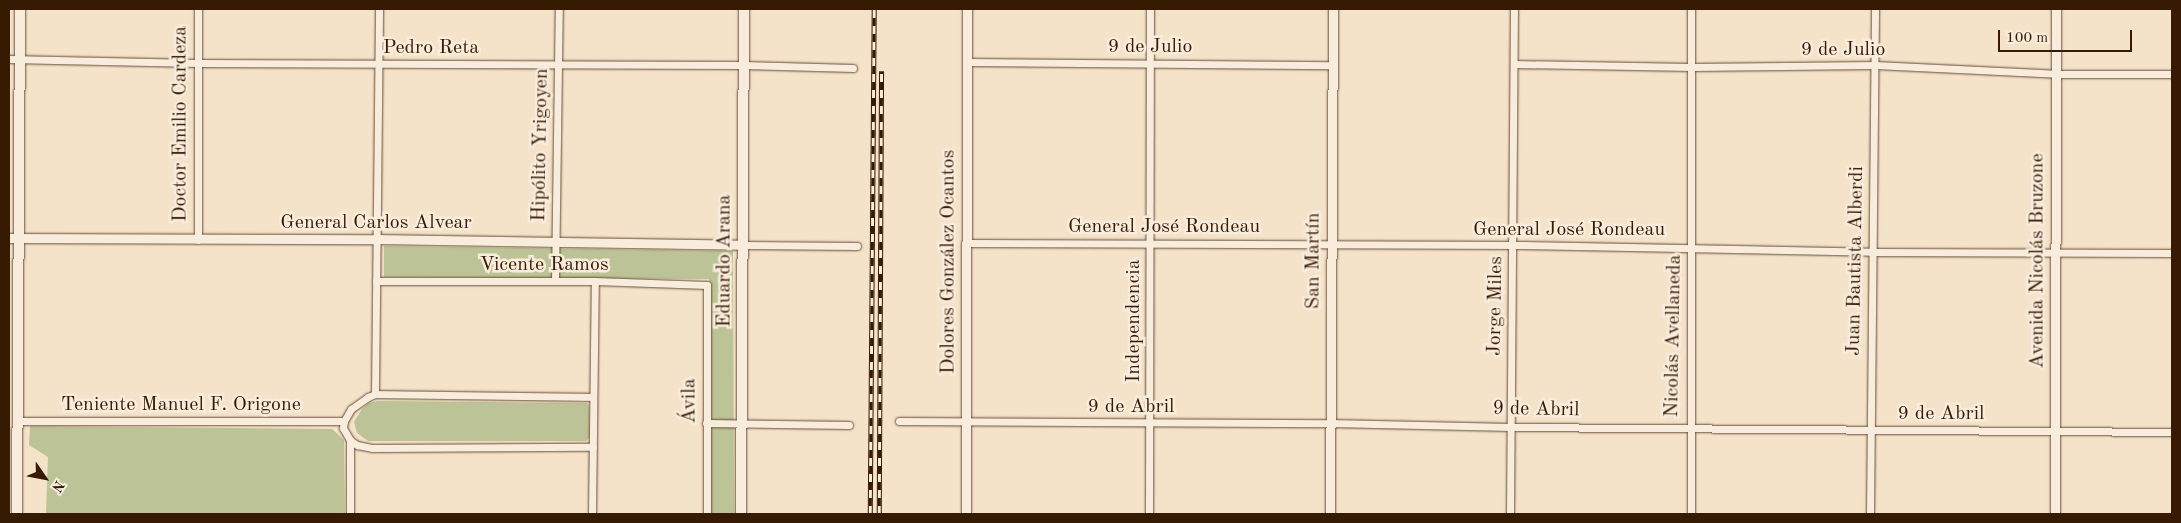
<!DOCTYPE html>
<html>
<head>
<meta charset="utf-8">
<style>
	body { margin:0 }
	#map { position:relative; width:2181px; height:523px; overflow:hidden; background:#f4e2c9; font-family:"Old Standard TT",serif }
	div>[style] { position:absolute }
	[style*='--x'] { left:calc(var(--x)*1px); top:calc(var(--y)*1px); width:calc(var(--w)*1px); rotate:calc(var(--a)*1deg) }
	.green>* { inset:0; background:#bcc396 }
	.roads { filter:drop-shadow(0 0 1px #664c34) drop-shadow(0 0 1px #664c34) }
	.minor>* { height:7px; margin:-3.5px; padding:0 3.5px; transform-origin:3.5px; border-radius:3.5px; background:#f8ecdc }
	.tertiary>* { height:9px; margin:-4.5px; padding:0 4.5px; transform-origin:4.5px; border-radius:4.5px; background:#f8ecdc }
	.secondary>* { height:10px; margin:-5px; padding:0 5px; transform-origin:5px; border-radius:5px; background:#f8ecdc }
	.rail>* { height:4.5px; margin-top:-2.25px; transform-origin:0; background:repeating-linear-gradient(90deg,#f8ecdc 0 8px,#371a02 0 16px); box-sizing:border-box; border-block:1px solid #371a02 }
	span { translate:-50% -50%; white-space:nowrap; text-align:center; line-height:1.15; -webkit-text-stroke:5px #f8ecdc; paint-order:stroke }
	.street-label { font-size:20px; color:#371a02 }
	.frame { position:absolute; inset:0; border:10px solid #371a02; pointer-events:none }
	.north { position:absolute; left:20px; top:453px; width:50px; height:50px; -webkit-text-stroke:4px #f8ecdc; paint-order:stroke; rotate:123deg; font-size:14px; font-weight:700; line-height:20px; text-align:center; color:#371a02 }
	.north::after { content:''; display:block; margin:auto; width:18px; height:22px; background:#371a02; clip-path:polygon(50% 0,100% 100%,50% 72%,0 100%) }
	.scale { position:absolute; left:1998px; top:30px; width:134px; height:22px; box-sizing:border-box; border:2px solid #371a02; border-top:0; padding-left:6px; font-size:15px; line-height:18px; white-space:nowrap; color:#371a02; -webkit-text-stroke:4px #f8ecdc; paint-order:stroke }
</style>
</head>
<body>
<div id="map">
	<div class="green">
		<i style="clip-path:polygon(384px 246px,733px 251px,734px 514px,710px 514px,709px 279px,384px 277px)"></i>
		<i style="clip-path:polygon(378px 401px,587px 403px,589px 405px,590px 437px,586px 441px,368px 441px,357px 433px,354px 422px,362px 409px,369px 403px)"></i>
		<i style="clip-path:polygon(30px 426px,332px 429px,344px 440px,345px 514px,46px 514px,48px 457px,29px 445px)"></i>
	</div>
	<div class="roads">
		<div class="minor">
			<i style="--x:9;--y:59;--w:188;--a:1.2"></i>
			<i style="--x:197;--y:63;--w:546;--a:0.21"></i>
			<i style="--x:743;--y:65;--w:110;--a:1.6"></i>
			<i style="--x:967;--y:62;--w:366;--a:0.5"></i>
			<i style="--x:1514;--y:64;--w:178;--a:1"></i>
			<i style="--x:1692;--y:67;--w:183;--a:-0.6"></i>
			<i style="--x:1875;--y:65;--w:181;--a:2.8"></i>
			<i style="--x:2056;--y:74;--w:116;--a:0"></i>
			<i style="--x:198;--y:240;--w:231;--a:-90"></i>
			<i style="--x:965;--y:243;--w:558;--a:0.21"></i>
			<i style="--x:1523;--y:245;--w:349;--a:1.1"></i>
			<i style="--x:1872;--y:252;--w:300;--a:0.2"></i>
			<i style="--x:743;--y:245;--w:114;--a:0.5"></i>
			<i style="--x:376;--y:281;--w:219;--a:0"></i>
			<i style="--x:595;--y:281;--w:112;--a:2"></i>
			<i style="--x:707;--y:285;--w:229;--a:90"></i>
			<i style="--x:555;--y:281;--w:272;--a:-89.2"></i>
			<i style="--x:375;--y:394;--w:385;--a:-89.4"></i>
			<i style="--x:18;--y:421;--w:326;--a:0"></i>
			<i style="--x:899;--y:421;--w:431;--a:0.3"></i>
			<i style="--x:1330;--y:423;--w:181;--a:1.3"></i>
			<i style="--x:1511;--y:427;--w:661;--a:0.43"></i>
			<i style="--x:706;--y:423;--w:143;--a:0.8"></i>
			<i style="--x:350;--y:440;--w:9;--a:36"></i>
			<i style="--x:357;--y:445;--w:15;--a:11"></i>
			<i style="--x:372;--y:448;--w:221;--a:-0.3"></i>
			<i style="--x:350;--y:514;--w:74;--a:-90"></i>
			<i style="--x:350;--y:440;--w:14;--a:-120"></i>
			<i style="--x:343;--y:428;--w:7;--a:-82"></i>
			<i style="--x:344;--y:421;--w:14;--a:-60"></i>
			<i style="--x:351;--y:409;--w:21;--a:-35"></i>
			<i style="--x:368;--y:397;--w:8;--a:-23"></i>
			<i style="--x:375;--y:394;--w:218;--a:0.8"></i>
			<i style="--x:592;--y:514;--w:233;--a:-89.3"></i>
			<i style="--x:1149;--y:514;--w:505;--a:-89.89"></i>
			<i style="--x:1510;--y:514;--w:505;--a:-89.55"></i>
			<i style="--x:1691;--y:514;--w:505;--a:-90"></i>
			<i style="--x:1870;--y:514;--w:505;--a:-89.43"></i>
		</div>
		<div class="tertiary">
			<i style="--x:9;--y:238;--w:366;--a:0.2"></i>
			<i style="--x:375;--y:239;--w:368;--a:0.9"></i>
			<i style="--x:966;--y:514;--w:505;--a:-89.89"></i>
			<i style="--x:1330;--y:514;--w:505;--a:-89.66"></i>
			<i style="--x:2055;--y:514;--w:505;--a:-89.89"></i>
		</div>
		<div class="secondary">
			<i style="--x:17;--y:514;--w:505;--a:-89.66"></i>
			<i style="--x:741;--y:514;--w:505;--a:-89.66"></i>
		</div>
	</div>
	<div class="rail">
		<i style="--x:870;--y:514;--w:505;--a:-89.55"></i>
		<i style="--x:879;--y:514;--w:443;--a:-89.7"></i>
	</div>
	<div class="street-label">
		<span style="left:1150px;top:47px">9 de Julio</span>
		<span style="left:431px;top:48px">Pedro Reta</span>
		<span style="left:1843px;top:50px">9 de Julio</span>
		<span style="left:181px;top:124px;rotate:-90deg">Doctor Emilio Cardeza</span>
		<span style="left:541px;top:145px;rotate:-89deg">Hipólito Yrigoyen</span>
		<span style="left:376px;top:223px">General Carlos Alvear</span>
		<span style="left:1164px;top:227px">General José Rondeau</span>
		<span style="left:1569px;top:230px">General José Rondeau</span>
		<span style="left:725px;top:261px;rotate:-90deg">Eduardo Arana</span>
		<span style="left:1314px;top:261px;rotate:-90deg">San Martín</span>
		<span style="left:1856px;top:261px;rotate:-89deg">Juan Bautista Alberdi</span>
		<span style="left:2038px;top:261px;rotate:-90deg">Avenida Nicolás Bruzone</span>
		<span style="left:949px;top:262px;rotate:-90deg">Dolores González Ocantos</span>
		<span style="left:544px;top:265px">Vicente Ramos</span>
		<span style="left:1496px;top:306px;rotate:-89deg">Jorge Miles</span>
		<span style="left:1134px;top:321px;rotate:-90deg">Independencia</span>
		<span style="left:1674px;top:336px;rotate:-89deg">Nicolás Avellaneda</span>
		<span style="left:690px;top:401px;rotate:-90deg">Ávila</span>
		<span style="left:181px;top:405px">Teniente Manuel F. Origone</span>
		<span style="left:1131px;top:407px">9 de Abril</span>
		<span style="left:1536px;top:410px;rotate:1deg">9 de Abril</span>
		<span style="left:1941px;top:414px">9 de Abril</span>
	</div>
	<div class="frame"></div>
	<div class="north">N</div>
	<div class="scale">100 m</div>
</div>
</body>
</html>
